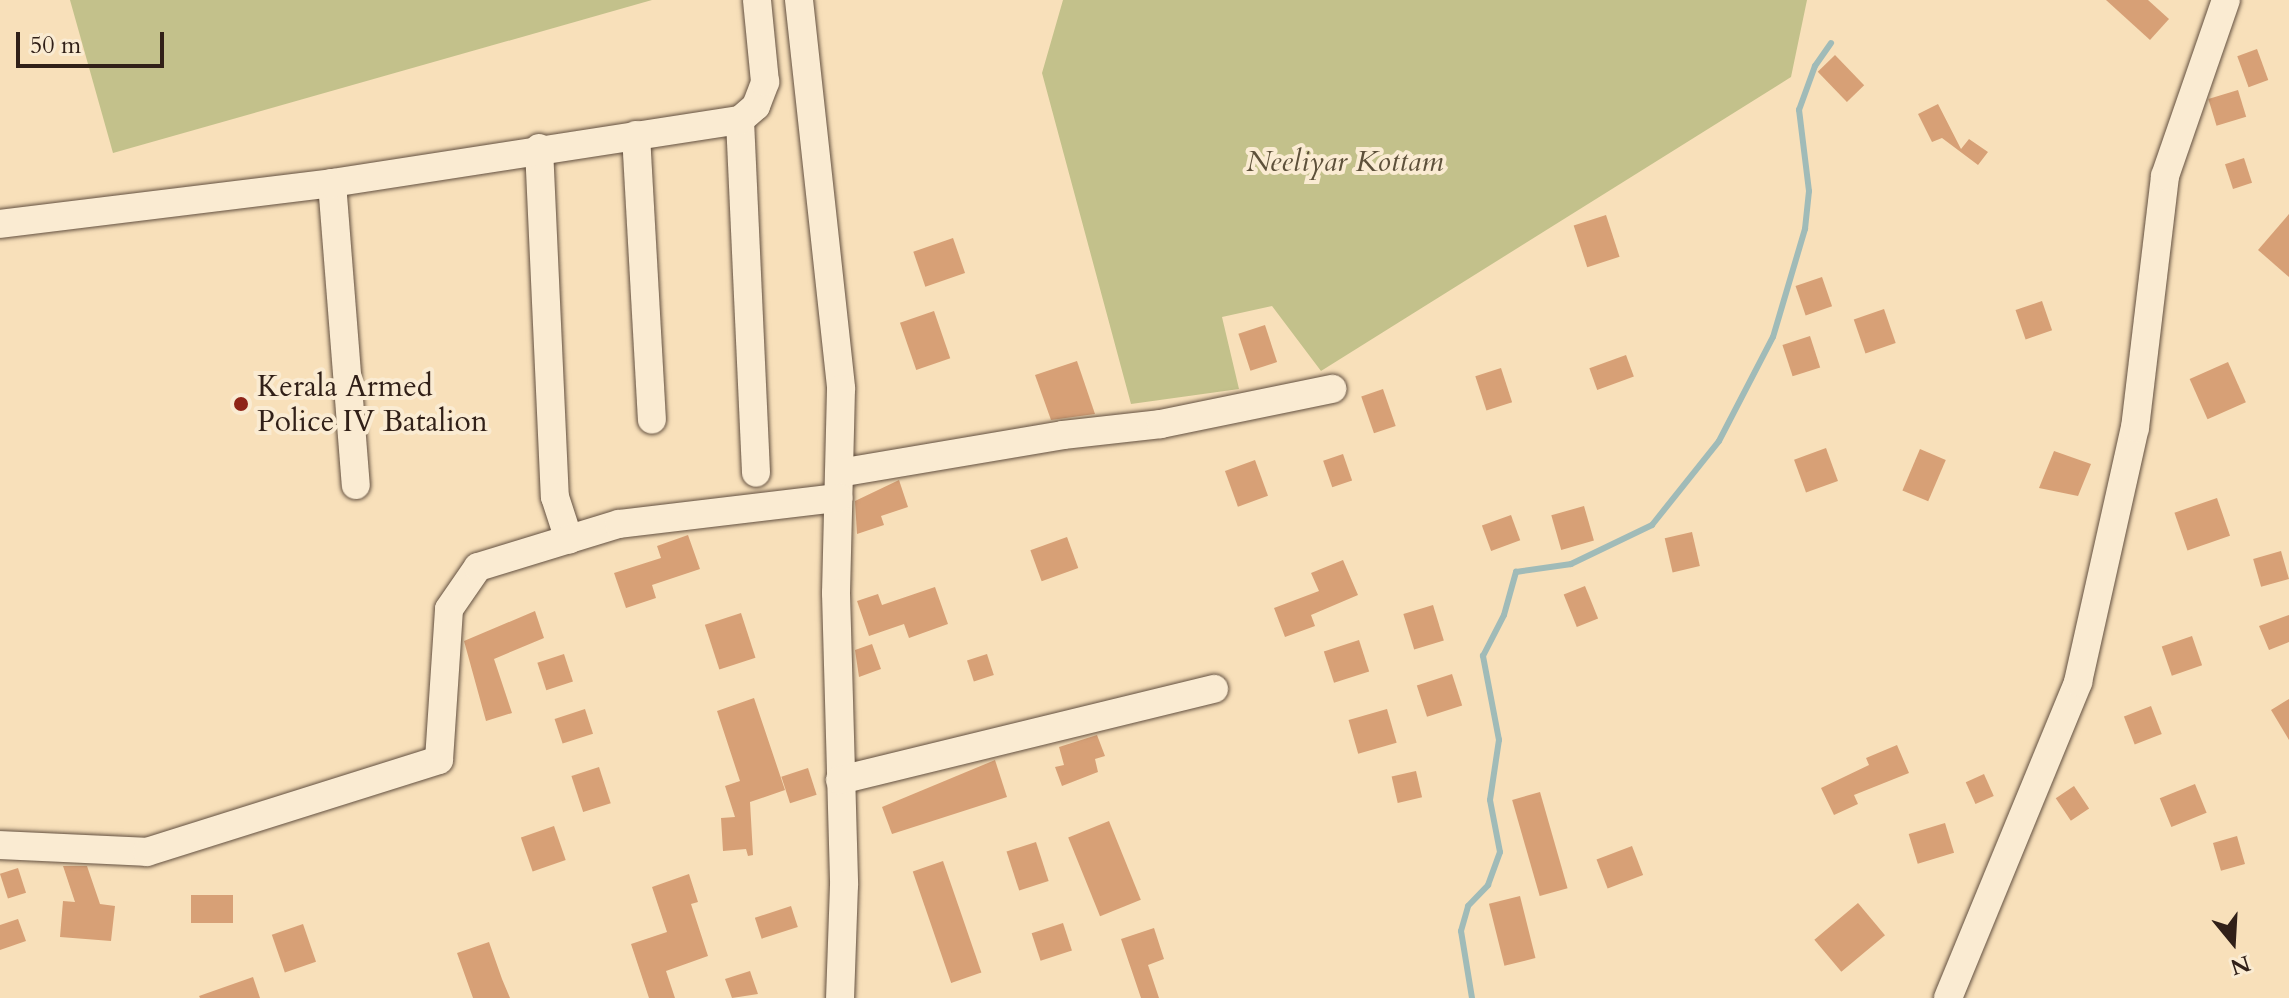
<!DOCTYPE html>
<html>
<head>
<meta charset="utf-8">
<style>
	body { margin:0 }
	#map { position:relative; width:2289px; height:998px; overflow:hidden; background:#f8e0ba; font-family:Cardo,serif }
	div>[style] { position:absolute }
	[style*='--x'] { left:calc(var(--x)*1px); top:calc(var(--y)*1px); width:calc(var(--w)*1px); rotate:calc(var(--a)*1deg) }
	.green>* { inset:0; background:#c3c18b }
	.stream>* { height:6px; margin:-3px; padding:0 3px; transform-origin:3px; border-radius:3px; background:#a0bbb8 }
	.building>* { inset:0; background:#d7a076; transform-origin:0 0 }
	.roads { filter:drop-shadow(0 0 2px #635040) drop-shadow(0 0 2px #635040) }
	.minor>* { height:28px; margin:-14px; padding:0 14px; transform-origin:14px; border-radius:14px; background:#faebd2 }
	.dots>* { width:22px; height:22px; translate:-50% -50%; box-sizing:border-box; border:4px solid #faebd2; border-radius:50% }
	span { translate:-50% -50%; white-space:nowrap; text-align:center; line-height:1.15; -webkit-text-stroke:8px #faebd2; paint-order:stroke }
	.park-label { font-size:30px; color:#5d503a; font-style:italic }
	.poi-label { font-size:30px; color:#312018 }
	.left { translate:0 -50%; text-align:left }
	.north { position:absolute; left:2193px; top:902px; width:80px; height:80px; -webkit-text-stroke:6px #faebd2; paint-order:stroke; rotate:162deg; font-size:22px; font-weight:700; line-height:32px; text-align:center; color:#312018 }
	.north::after { content:''; display:block; margin:auto; width:28px; height:36px; background:#312018; clip-path:polygon(50% 0,100% 100%,50% 72%,0 100%) }
	.scale { position:absolute; left:16px; top:32px; width:148px; height:36px; box-sizing:border-box; border:4px solid #312018; border-top:0; padding-left:10px; font-size:24px; line-height:28px; white-space:nowrap; color:#312018; -webkit-text-stroke:6px #faebd2; paint-order:stroke }
</style>
</head>
<body>
<div id="map">
	<div class="green">
		<i style="clip-path:polygon(70px 0,652px 0,113px 153px)"></i>
		<i style="clip-path:polygon(1063px 0,1807px 0,1791px 77px,1321px 371px,1272px 306px,1222px 317px,1239px 389px,1131px 404px,1042px 73px)"></i>
	</div>
	<div class="stream">
		<i style="--x:1472;--y:998;--w:68;--a:-99.3"></i>
		<i style="--x:1461;--y:931;--w:26;--a:-74"></i>
		<i style="--x:1468;--y:906;--w:29;--a:-46"></i>
		<i style="--x:1488;--y:885;--w:35;--a:-70"></i>
		<i style="--x:1500;--y:852;--w:53;--a:-100.9"></i>
		<i style="--x:1490;--y:800;--w:61;--a:-81.5"></i>
		<i style="--x:1499;--y:740;--w:86;--a:-100.8"></i>
		<i style="--x:1483;--y:656;--w:46;--a:-62.9"></i>
		<i style="--x:1504;--y:615;--w:45;--a:-74.4"></i>
		<i style="--x:1516;--y:572;--w:56;--a:-8.3"></i>
		<i style="--x:1571;--y:564;--w:90;--a:-25.7"></i>
		<i style="--x:1652;--y:525;--w:107;--a:-51.4"></i>
		<i style="--x:1719;--y:441;--w:117;--a:-62.6"></i>
		<i style="--x:1773;--y:337;--w:113;--a:-73.5"></i>
		<i style="--x:1805;--y:229;--w:38;--a:-84"></i>
		<i style="--x:1809;--y:191;--w:82;--a:-97"></i>
		<i style="--x:1799;--y:110;--w:47;--a:-70"></i>
		<i style="--x:1815;--y:66;--w:28;--a:-55"></i>
	</div>
	<div class="building">
		<i style="clip-path:polygon(2106px 0,2148px 0,2169px 19px,2150px 40px)"></i>
		<i style="left:2257px;top:49px;width:33px;height:21px;rotate:70deg"></i>
		<i style="left:1835px;top:55px;width:42px;height:24px;rotate:46deg"></i>
		<i style="left:2238px;top:90px;width:28px;height:31px;rotate:73deg"></i>
		<i style="clip-path:polygon(1938px 104px,1961px 149px,1969px 139px,1988px 152px,1978px 165px,1942px 138px,1932px 142px,1918px 114px)"></i>
		<i style="left:2244px;top:158px;width:26px;height:20px;rotate:72deg"></i>
		<i style="clip-path:polygon(2289px 214px,2289px 277px,2258px 250px)"></i>
		<i style="left:1606px;top:215px;width:44px;height:34px;rotate:72deg"></i>
		<i style="left:953px;top:238px;width:37px;height:42px;rotate:71deg"></i>
		<i style="left:1822px;top:277px;width:31px;height:28px;rotate:71deg"></i>
		<i style="left:2042px;top:301px;width:31px;height:28px;rotate:71deg"></i>
		<i style="left:1884px;top:309px;width:36px;height:32px;rotate:71deg"></i>
		<i style="left:934px;top:311px;width:50px;height:36px;rotate:71deg"></i>
		<i style="left:1265px;top:325px;width:39px;height:28px;rotate:72deg"></i>
		<i style="left:1810px;top:336px;width:33px;height:29px;rotate:72deg"></i>
		<i style="left:1626px;top:355px;width:23px;height:39px;rotate:70deg"></i>
		<i style="clip-path:polygon(1077px 361px,1095px 414px,1051px 420px,1035px 375px)"></i>
		<i style="left:2228px;top:362px;width:44px;height:42px;rotate:66deg"></i>
		<i style="left:1501px;top:368px;width:36px;height:27px;rotate:72deg"></i>
		<i style="left:1383px;top:389px;width:39px;height:23px;rotate:71deg"></i>
		<i style="left:1826px;top:448px;width:35px;height:34px;rotate:70deg"></i>
		<i style="left:1920px;top:449px;width:28px;height:45px;rotate:23deg"></i>
		<i style="clip-path:polygon(2054px 451px,2091px 464px,2078px 496px,2039px 488px)"></i>
		<i style="left:1343px;top:454px;width:28px;height:21px;rotate:71deg"></i>
		<i style="left:1255px;top:460px;width:38px;height:32px;rotate:70deg"></i>
		<i style="clip-path:polygon(899px 480px,908px 507px,881px 516px,884px 525px,857px 534px,855px 501px)"></i>
		<i style="left:2217px;top:498px;width:40px;height:45px;rotate:71deg"></i>
		<i style="left:1584px;top:506px;width:36px;height:34px;rotate:74deg"></i>
		<i style="left:1511px;top:515px;width:27px;height:31px;rotate:70deg"></i>
		<i style="left:1692px;top:532px;width:35px;height:28px;rotate:77deg"></i>
		<i style="clip-path:polygon(688px 535px,700px 569px,652px 585px,656px 598px,626px 608px,614px 573px,661px 558px,657px 546px)"></i>
		<i style="left:1067px;top:537px;width:33px;height:39px;rotate:70deg"></i>
		<i style="left:2281px;top:551px;width:29px;height:29px;rotate:74deg"></i>
		<i style="clip-path:polygon(1343px 560px,1358px 595px,1311px 615px,1315px 626px,1285px 637px,1274px 608px,1319px 591px,1311px 573px)"></i>
		<i style="left:1585px;top:586px;width:35px;height:23px;rotate:68deg"></i>
		<i style="clip-path:polygon(935px 587px,948px 624px,909px 638px,904px 624px,869px 636px,857px 601px,878px 594px,882px 605px)"></i>
		<i style="left:1433px;top:605px;width:37px;height:31px;rotate:73deg"></i>
		<i style="clip-path:polygon(535px 611px,544px 638px,494px 659px,512px 713px,486px 721px,464px 641px)"></i>
		<i style="left:741px;top:613px;width:47px;height:38px;rotate:72deg"></i>
		<i style="clip-path:polygon(2289px 615px,2289px 642px,2269px 650px,2259px 626px)"></i>
		<i style="left:2192px;top:636px;width:31px;height:32px;rotate:71deg"></i>
		<i style="left:1359px;top:640px;width:33px;height:37px;rotate:72deg"></i>
		<i style="clip-path:polygon(872px 644px,881px 669px,859px 677px,855px 650px)"></i>
		<i style="left:564px;top:654px;width:29px;height:28px;rotate:72deg"></i>
		<i style="left:987px;top:654px;width:22px;height:21px;rotate:72deg"></i>
		<i style="left:1452px;top:674px;width:33px;height:37px;rotate:72deg"></i>
		<i style="clip-path:polygon(754px 698px,785px 790px,750px 802px,753px 855px,748px 856px,746px 849px,723px 851px,721px 818px,735px 817px,725px 786px,740px 781px,717px 711px)"></i>
		<i style="clip-path:polygon(2289px 699px,2289px 740px,2271px 710px)"></i>
		<i style="left:2151px;top:706px;width:30px;height:29px;rotate:69deg"></i>
		<i style="left:585px;top:709px;width:26px;height:32px;rotate:72deg"></i>
		<i style="left:1387px;top:709px;width:35px;height:40px;rotate:74deg"></i>
		<i style="clip-path:polygon(1097px 735px,1105px 756px,1095px 759px,1098px 772px,1062px 786px,1055px 767px,1064px 765px,1059px 747px)"></i>
		<i style="clip-path:polygon(1897px 745px,1909px 773px,1854px 795px,1858px 804px,1834px 815px,1821px 788px,1869px 765px,1866px 758px)"></i>
		<i style="clip-path:polygon(995px 760px,1007px 797px,892px 834px,882px 807px)"></i>
		<i style="left:599px;top:767px;width:38px;height:29px;rotate:72deg"></i>
		<i style="left:808px;top:768px;width:28px;height:28px;rotate:72deg"></i>
		<i style="left:1416px;top:771px;width:27px;height:25px;rotate:77deg"></i>
		<i style="left:1984px;top:774px;width:24px;height:20px;rotate:66deg"></i>
		<i style="left:2195px;top:784px;width:31px;height:38px;rotate:68deg"></i>
		<i style="left:2074px;top:786px;width:27px;height:22px;rotate:56deg"></i>
		<i style="left:1540px;top:792px;width:100px;height:29px;rotate:74deg"></i>
		<i style="left:1109px;top:821px;width:85px;height:44px;rotate:68deg"></i>
		<i style="left:1945px;top:823px;width:31px;height:38px;rotate:73deg"></i>
		<i style="left:554px;top:826px;width:36px;height:35px;rotate:71deg"></i>
		<i style="left:2237px;top:836px;width:29px;height:25px;rotate:74deg"></i>
		<i style="left:1036px;top:842px;width:41px;height:31px;rotate:72deg"></i>
		<i style="left:1632px;top:846px;width:31px;height:38px;rotate:69deg"></i>
		<i style="left:943px;top:861px;width:118px;height:32px;rotate:71deg"></i>
		<i style="clip-path:polygon(63px 866px,87px 866px,100px 904px,115px 906px,111px 941px,60px 937px,63px 901px,75px 902px)"></i>
		<i style="left:18px;top:868px;width:26px;height:19px;rotate:72deg"></i>
		<i style="clip-path:polygon(689px 874px,698px 902px,691px 904px,708px 956px,666px 971px,675px 998px,649px 998px,631px 944px,667px 932px,652px 887px)"></i>
		<i style="left:191px;top:895px;width:42px;height:28px"></i>
		<i style="left:1520px;top:896px;width:64px;height:32px;rotate:76deg"></i>
		<i style="left:1858px;top:903px;width:42px;height:57px;rotate:50deg"></i>
		<i style="left:791px;top:906px;width:22px;height:38px;rotate:72deg"></i>
		<i style="clip-path:polygon(18px 919px,26px 941px,0 950px,0 925px)"></i>
		<i style="left:1063px;top:923px;width:29px;height:33px;rotate:72deg"></i>
		<i style="left:303px;top:924px;width:40px;height:33px;rotate:71deg"></i>
		<i style="clip-path:polygon(1154px 928px,1164px 959px,1148px 965px,1159px 998px,1141px 998px,1121px 939px)"></i>
		<i style="clip-path:polygon(489px 942px,502px 979px,510px 998px,473px 998px,457px 953px)"></i>
		<i style="clip-path:polygon(750px 971px,758px 994px,732px 998px,725px 979px)"></i>
		<i style="clip-path:polygon(253px 977px,260px 998px,200px 998px,199px 996px)"></i>
	</div>
	<div class="roads">
		<div class="minor">
			<i style="--x:799;--y:0;--w:391;--a:83.8"></i>
			<i style="--x:841;--y:389;--w:204;--a:91.4"></i>
			<i style="--x:836;--y:593;--w:292;--a:88.4"></i>
			<i style="--x:844;--y:885;--w:113;--a:92"></i>
			<i style="--x:740;--y:120;--w:353;--a:87.4"></i>
			<i style="--x:636;--y:135;--w:285;--a:86.8"></i>
			<i style="--x:539;--y:148;--w:349;--a:87.4"></i>
			<i style="--x:555;--y:497;--w:45;--a:72"></i>
			<i style="--x:332;--y:183;--w:303;--a:85.5"></i>
			<i style="--x:0;--y:224;--w:335;--a:-7"></i>
			<i style="--x:332;--y:183;--w:413;--a:-8.8"></i>
			<i style="--x:740;--y:120;--w:21;--a:-41"></i>
			<i style="--x:756;--y:106;--w:26;--a:-69"></i>
			<i style="--x:765;--y:82;--w:82;--a:-95.6"></i>
			<i style="--x:839;--y:473;--w:227;--a:-9.6"></i>
			<i style="--x:1063;--y:435;--w:99;--a:-6.4"></i>
			<i style="--x:1161;--y:424;--w:175;--a:-11.6"></i>
			<i style="--x:840;--y:780;--w:385;--a:-13.7"></i>
			<i style="--x:0;--y:845;--w:147;--a:2.7"></i>
			<i style="--x:147;--y:852;--w:306;--a:-17.5"></i>
			<i style="--x:439;--y:760;--w:151;--a:-86.2"></i>
			<i style="--x:449;--y:609;--w:51;--a:-55.4"></i>
			<i style="--x:478;--y:567;--w:147;--a:-17"></i>
			<i style="--x:619;--y:524;--w:221;--a:-6.8"></i>
			<i style="--x:1948;--y:998;--w:342;--a:-67.6"></i>
			<i style="--x:2078;--y:682;--w:260;--a:-77.4"></i>
			<i style="--x:2135;--y:428;--w:254;--a:-83.2"></i>
			<i style="--x:2165;--y:176;--w:186;--a:-70.9"></i>
		</div>
	</div>
	<div class="dots">
		<i style="left:241px;top:404px;background:#8f2418"></i>
	</div>
	<div class="park-label">
		<span style="left:1345px;top:162px">Neeliyar Kottam</span>
	</div>
	<div class="poi-label">
		<span class="left" style="left:257px;top:404px">Kerala Armed<br>Police IV Batalion</span>
	</div>
	<div class="north">N</div>
	<div class="scale">50 m</div>
</div>
</body>
</html>
